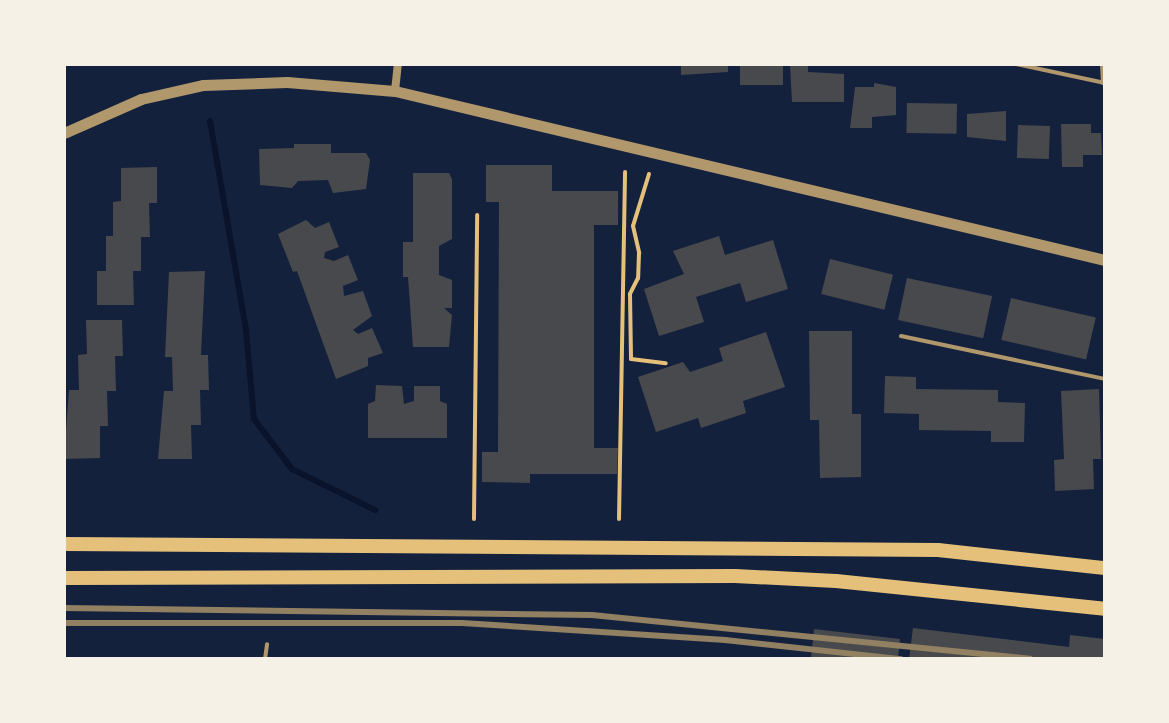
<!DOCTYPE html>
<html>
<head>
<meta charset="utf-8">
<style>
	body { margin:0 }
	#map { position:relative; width:1169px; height:723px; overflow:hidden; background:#14213d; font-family:"Fira Sans Condensed",sans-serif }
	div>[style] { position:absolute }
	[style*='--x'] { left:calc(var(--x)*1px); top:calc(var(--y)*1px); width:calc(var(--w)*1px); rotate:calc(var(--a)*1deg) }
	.stream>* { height:6px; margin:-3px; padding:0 3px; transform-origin:3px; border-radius:3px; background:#0b132b }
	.building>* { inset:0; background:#48494c; transform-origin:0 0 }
	.path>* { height:4px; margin:-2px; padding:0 2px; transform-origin:2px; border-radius:2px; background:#e5c07b }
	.service>* { height:4px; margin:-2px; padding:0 2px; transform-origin:2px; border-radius:2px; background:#b1986c }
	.minor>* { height:8px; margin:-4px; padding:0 4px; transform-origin:4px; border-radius:4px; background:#b1986c }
	.tertiary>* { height:11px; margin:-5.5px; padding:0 5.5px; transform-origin:5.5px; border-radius:5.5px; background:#b1986c }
	.primary>* { height:14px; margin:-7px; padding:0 7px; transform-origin:7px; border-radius:7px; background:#e5c07b }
	.rail>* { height:6px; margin:-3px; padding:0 3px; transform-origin:3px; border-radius:3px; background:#918062 }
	span { translate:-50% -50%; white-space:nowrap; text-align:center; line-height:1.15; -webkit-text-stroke:6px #f6f1e7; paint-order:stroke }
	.frame { position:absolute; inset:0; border:66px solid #f6f1e7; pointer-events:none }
</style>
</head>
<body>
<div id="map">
	<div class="stream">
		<i style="--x:210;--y:121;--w:212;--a:80.2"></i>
		<i style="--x:246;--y:330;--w:89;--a:84.9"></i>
		<i style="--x:254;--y:419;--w:63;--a:52.8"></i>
		<i style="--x:292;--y:469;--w:93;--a:26.3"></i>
	</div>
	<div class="building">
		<i style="clip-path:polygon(681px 64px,728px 64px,728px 72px,681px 75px)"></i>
		<i style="left:740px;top:64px;width:43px;height:21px"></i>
		<i style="clip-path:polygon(790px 64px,808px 64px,808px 72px,844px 74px,844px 102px,792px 102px)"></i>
		<i style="clip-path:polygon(874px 83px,896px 87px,896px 115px,872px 117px,872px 128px,850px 128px,855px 87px,874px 87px)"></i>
		<i style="left:907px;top:103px;width:50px;height:30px;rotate:1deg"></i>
		<i style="clip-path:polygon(1006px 111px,1006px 141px,967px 137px,967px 114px)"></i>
		<i style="clip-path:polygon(1061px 124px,1091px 124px,1091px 133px,1101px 133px,1102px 155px,1083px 155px,1083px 167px,1062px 167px)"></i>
		<i style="left:1018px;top:125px;width:32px;height:33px;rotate:2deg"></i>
		<i style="clip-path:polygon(294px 144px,331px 144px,331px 153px,366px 153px,370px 160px,366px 189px,333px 193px,328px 180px,298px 181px,292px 188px,260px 185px,259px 149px,294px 148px)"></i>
		<i style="clip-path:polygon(486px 165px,552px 165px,552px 191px,618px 191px,618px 225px,594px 225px,594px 448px,618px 448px,617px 474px,530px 474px,530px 483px,482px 482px,482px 452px,498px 452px,499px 202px,486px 202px)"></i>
		<i style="clip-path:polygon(157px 167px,157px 203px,149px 203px,150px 237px,141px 237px,141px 271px,133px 271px,134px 305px,97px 305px,97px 271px,106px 271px,106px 236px,113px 236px,113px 202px,121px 201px,121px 168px)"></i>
		<i style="clip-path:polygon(413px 173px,449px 173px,452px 179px,452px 239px,439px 246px,439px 275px,452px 280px,452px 308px,444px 308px,452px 315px,449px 347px,413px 347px,408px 277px,403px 277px,403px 242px,413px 242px)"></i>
		<i style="clip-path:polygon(306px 220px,315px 228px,329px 222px,339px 247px,325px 252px,324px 258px,334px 261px,348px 255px,358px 280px,343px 286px,344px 296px,363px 291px,372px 316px,353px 330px,358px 334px,372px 328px,383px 353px,368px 358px,368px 366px,336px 379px,297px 271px,293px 272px,278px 234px)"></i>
		<i style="clip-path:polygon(719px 236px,725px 255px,773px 240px,788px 289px,746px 302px,740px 283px,696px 297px,704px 322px,659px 336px,644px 289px,684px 274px,673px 251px)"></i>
		<i style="left:830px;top:259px;width:65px;height:36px;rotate:14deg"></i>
		<i style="clip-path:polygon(205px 271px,201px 355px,208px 355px,209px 390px,200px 390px,201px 425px,191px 425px,192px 459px,158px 459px,164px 391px,173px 391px,172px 357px,165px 357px,169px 272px)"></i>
		<i style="left:907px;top:278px;width:87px;height:43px;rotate:12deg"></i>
		<i style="left:1011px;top:298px;width:87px;height:43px;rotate:13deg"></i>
		<i style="clip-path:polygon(86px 320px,122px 320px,123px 356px,115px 356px,116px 391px,107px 391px,108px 426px,100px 426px,100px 458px,64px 459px,69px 390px,79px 390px,78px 355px,87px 354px)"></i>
		<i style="clip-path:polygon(809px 331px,852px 331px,852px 414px,861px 414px,861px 477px,820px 478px,819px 420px,810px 420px)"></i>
		<i style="clip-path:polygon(766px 332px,785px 387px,743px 401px,746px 413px,701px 428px,698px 418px,656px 432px,638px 377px,683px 362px,690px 372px,723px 361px,719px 348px)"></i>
		<i style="clip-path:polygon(885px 376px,916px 377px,916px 389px,998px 390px,998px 402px,1025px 403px,1024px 442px,991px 442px,991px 431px,919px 430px,919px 414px,884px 413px)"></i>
		<i style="clip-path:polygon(376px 385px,402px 386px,404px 404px,414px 401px,414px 386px,440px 386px,440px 401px,447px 404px,447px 438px,368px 438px,368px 404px,375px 401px)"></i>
		<i style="clip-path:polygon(1099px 389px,1101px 459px,1093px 459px,1094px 489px,1055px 491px,1054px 460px,1064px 459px,1061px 391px)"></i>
		<i style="clip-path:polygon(913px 628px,1069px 647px,1070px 635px,1105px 639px,1105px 659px,909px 659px)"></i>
		<i style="clip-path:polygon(814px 629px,900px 639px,898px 659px,811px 658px)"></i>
	</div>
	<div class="path">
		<i style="--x:649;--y:174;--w:54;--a:107.1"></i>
		<i style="--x:633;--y:226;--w:28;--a:77"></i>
		<i style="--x:639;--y:253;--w:25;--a:92"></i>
		<i style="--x:638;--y:278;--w:18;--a:117"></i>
		<i style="--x:630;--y:294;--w:65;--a:89.1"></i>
		<i style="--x:631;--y:359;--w:35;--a:7"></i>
		<i style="--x:474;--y:519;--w:304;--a:-89.4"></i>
		<i style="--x:619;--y:519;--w:347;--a:-89"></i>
	</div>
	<div class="service">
		<i style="--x:1016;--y:64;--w:91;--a:12.1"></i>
		<i style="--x:1102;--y:64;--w:19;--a:87"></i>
		<i style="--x:901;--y:336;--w:208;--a:11.9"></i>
		<i style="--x:265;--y:659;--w:15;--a:-82"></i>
	</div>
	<div class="minor">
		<i style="--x:395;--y:91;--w:27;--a:-84"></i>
	</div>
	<div class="tertiary">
		<i style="--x:64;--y:133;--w:84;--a:-23.8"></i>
		<i style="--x:141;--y:99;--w:64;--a:-12.7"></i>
		<i style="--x:203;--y:85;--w:84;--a:-2"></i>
		<i style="--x:287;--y:82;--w:108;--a:4.8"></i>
		<i style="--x:395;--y:91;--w:730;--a:13.39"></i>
	</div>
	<div class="primary">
		<i style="--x:64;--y:544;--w:874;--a:0.39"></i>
		<i style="--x:938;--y:550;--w:168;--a:6.2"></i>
		<i style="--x:64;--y:578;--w:671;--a:-0.17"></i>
		<i style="--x:735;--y:576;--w:101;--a:2.8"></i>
		<i style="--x:836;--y:581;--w:270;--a:5.9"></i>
	</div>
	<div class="rail">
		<i style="--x:64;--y:608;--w:528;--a:0.76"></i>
		<i style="--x:592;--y:615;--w:440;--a:5.7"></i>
		<i style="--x:64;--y:623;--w:398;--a:0"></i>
		<i style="--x:462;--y:623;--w:264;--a:3.7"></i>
		<i style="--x:725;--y:640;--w:177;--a:6.2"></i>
	</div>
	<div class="frame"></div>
</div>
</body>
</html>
